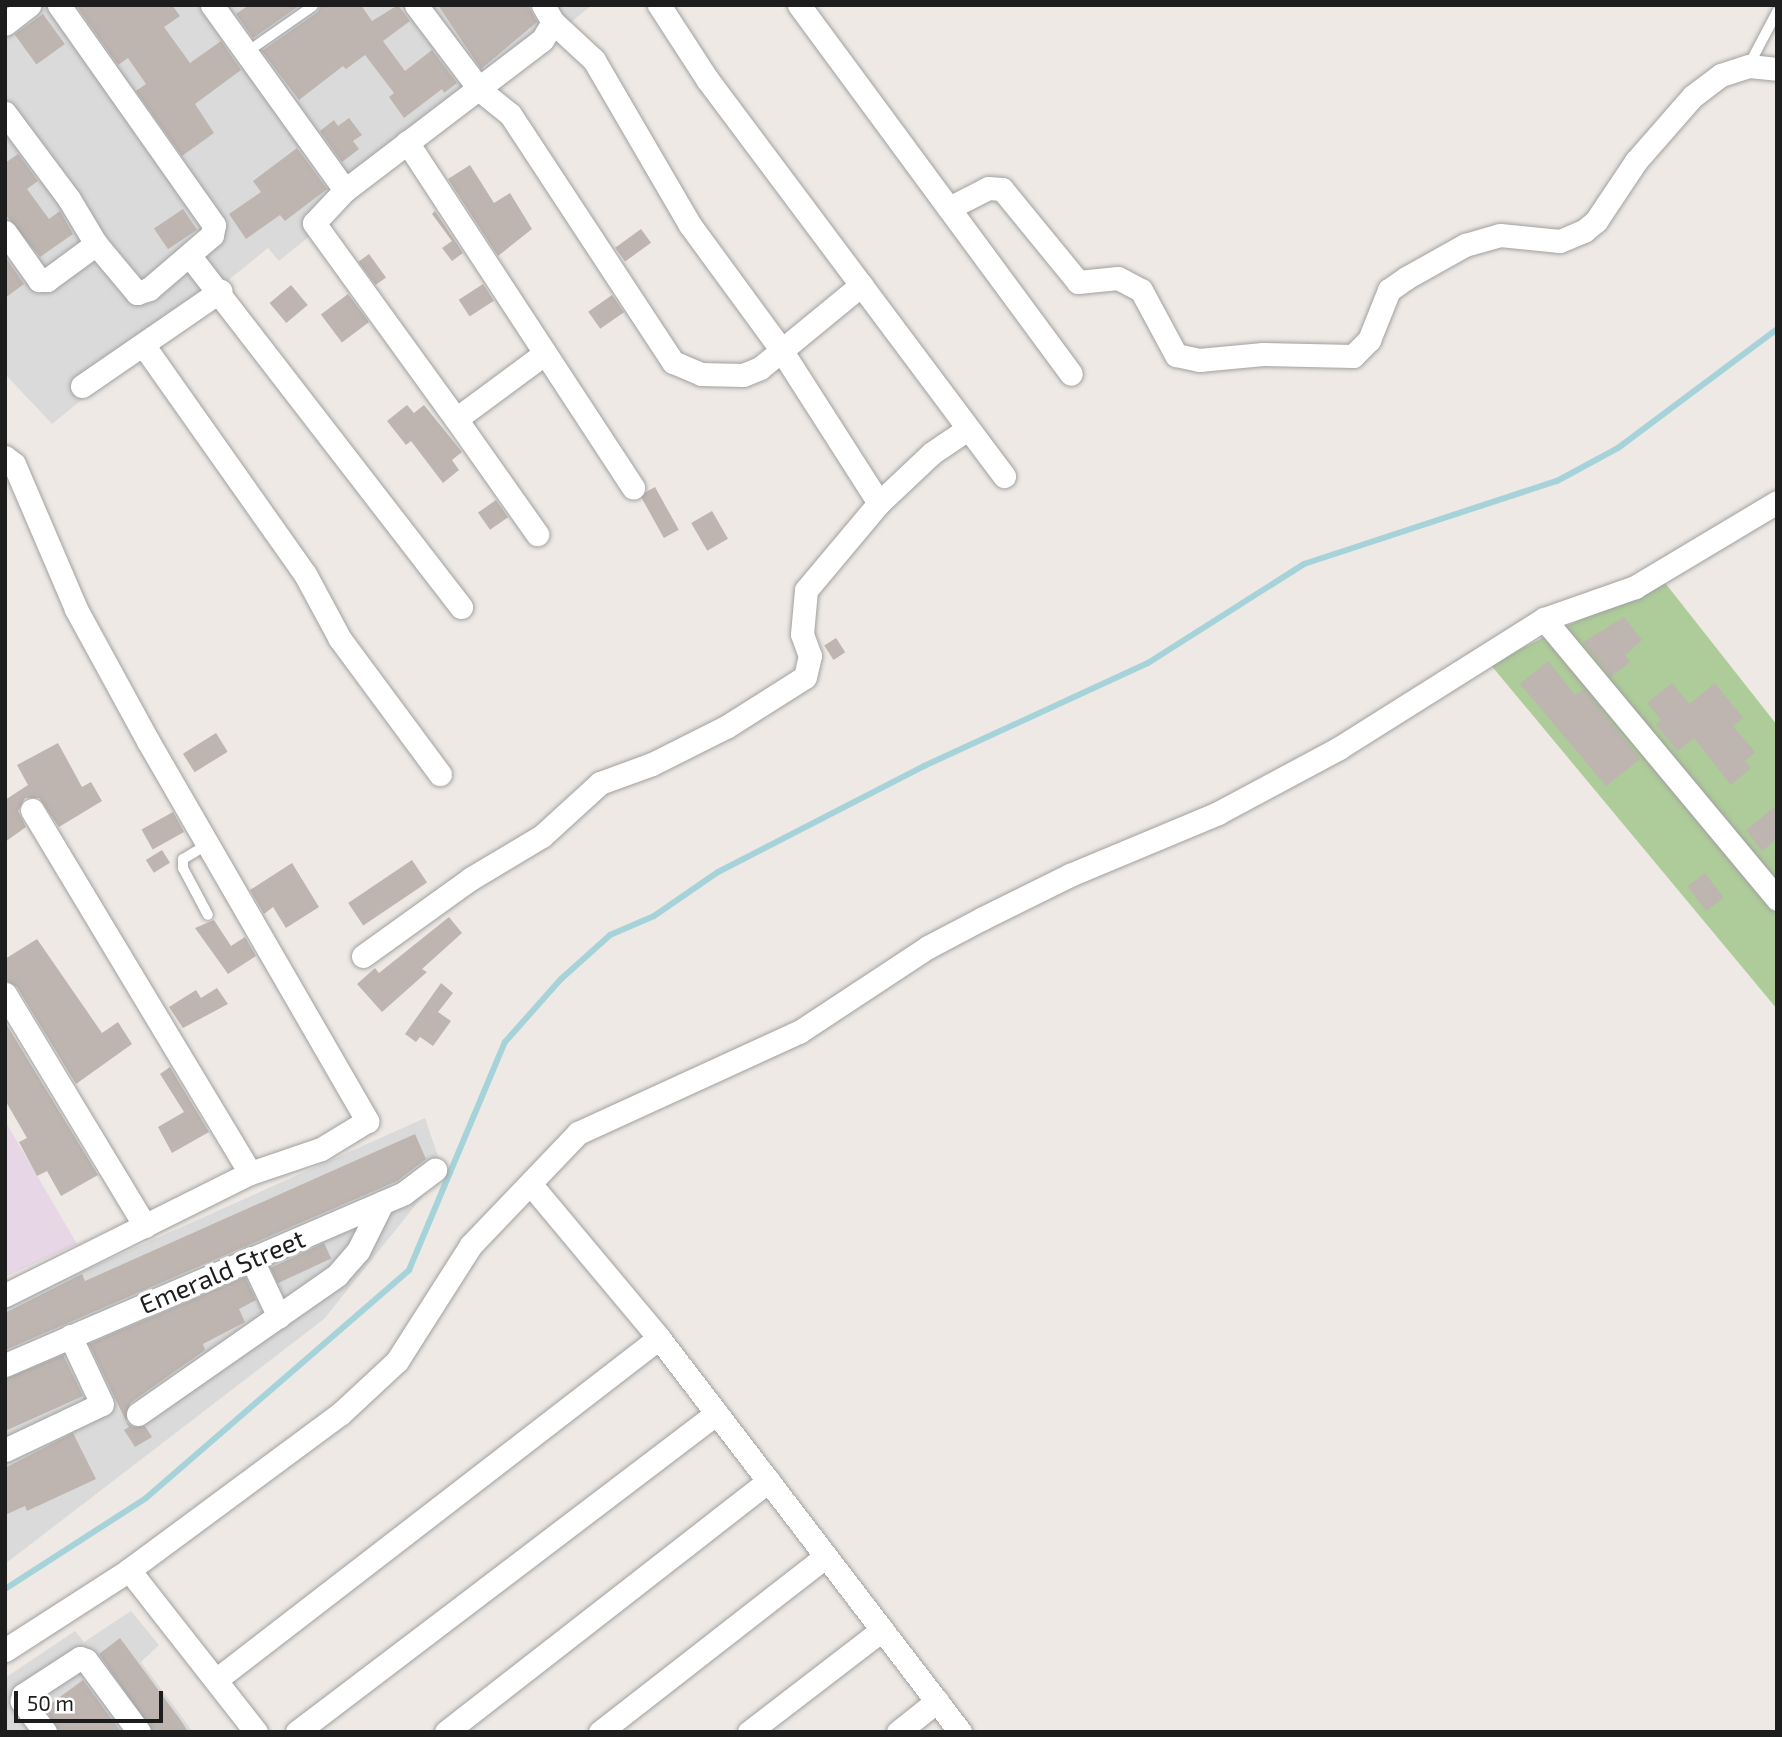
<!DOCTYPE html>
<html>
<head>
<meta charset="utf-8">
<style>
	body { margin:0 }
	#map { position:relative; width:1782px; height:1737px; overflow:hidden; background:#eee9e4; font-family:"Exo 2",sans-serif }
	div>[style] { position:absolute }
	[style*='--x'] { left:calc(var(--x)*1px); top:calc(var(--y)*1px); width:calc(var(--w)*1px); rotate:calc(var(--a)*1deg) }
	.residential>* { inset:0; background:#dbdada }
	.industrial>* { inset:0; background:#e7d6e5 }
	.forest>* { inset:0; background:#aecb9a }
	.stream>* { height:6px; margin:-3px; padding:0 3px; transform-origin:3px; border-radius:3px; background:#a6d3da }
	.building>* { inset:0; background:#beb5b0; transform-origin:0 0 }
	.roads { filter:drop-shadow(0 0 2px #a1a1a1) drop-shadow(0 0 2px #a1a1a1) }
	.lane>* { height:10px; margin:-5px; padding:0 5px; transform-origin:5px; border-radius:5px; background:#fff }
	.street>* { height:23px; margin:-11.5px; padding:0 11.5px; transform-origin:11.5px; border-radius:11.5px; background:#fff }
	span { translate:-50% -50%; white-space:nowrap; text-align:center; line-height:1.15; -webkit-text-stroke:7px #fff; paint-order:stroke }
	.street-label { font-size:26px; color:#1d1d1d }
	.frame { position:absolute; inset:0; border:7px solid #1d1d1d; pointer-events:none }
	.scale { position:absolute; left:14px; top:1691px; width:149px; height:32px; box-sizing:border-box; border:4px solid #1d1d1d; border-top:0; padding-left:9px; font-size:21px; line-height:24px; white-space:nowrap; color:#1d1d1d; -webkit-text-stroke:5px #fff; paint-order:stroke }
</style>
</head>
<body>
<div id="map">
	<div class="residential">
		<i style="clip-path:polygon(5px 5px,592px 5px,279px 261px,268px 248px,52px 424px,5px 374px)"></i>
		<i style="clip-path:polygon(425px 1118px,443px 1171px,324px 1319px,5px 1564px,5px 1306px)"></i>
		<i style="clip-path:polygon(131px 1611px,159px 1645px,141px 1662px,193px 1732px,5px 1732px,5px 1678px,75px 1631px,84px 1642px)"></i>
	</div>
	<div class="industrial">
		<i style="clip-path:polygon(5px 1121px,77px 1244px,5px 1277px)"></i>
	</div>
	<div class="forest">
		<i style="clip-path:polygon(1662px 579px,1777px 725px,1777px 1009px,1490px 664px)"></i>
	</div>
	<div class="stream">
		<i style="--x:5;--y:1589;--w:168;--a:-32.8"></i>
		<i style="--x:146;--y:1498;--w:348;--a:-40.9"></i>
		<i style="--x:409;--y:1270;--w:247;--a:-67.2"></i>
		<i style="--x:505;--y:1042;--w:84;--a:-48.4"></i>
		<i style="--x:561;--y:979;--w:66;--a:-41.9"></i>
		<i style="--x:610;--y:935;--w:48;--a:-23.4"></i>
		<i style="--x:654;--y:916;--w:78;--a:-34.5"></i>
		<i style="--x:718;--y:872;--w:232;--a:-27.2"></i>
		<i style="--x:924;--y:766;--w:247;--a:-24.7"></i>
		<i style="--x:1148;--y:663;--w:185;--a:-32.4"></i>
		<i style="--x:1304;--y:564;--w:266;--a:-18.2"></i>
		<i style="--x:1557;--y:481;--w:69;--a:-28.4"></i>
		<i style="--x:1618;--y:448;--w:199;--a:-36.8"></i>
	</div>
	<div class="building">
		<i style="clip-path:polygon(76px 5px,172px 5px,180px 16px,164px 27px,190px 63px,221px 41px,241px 70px,195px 104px,214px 133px,182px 156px,136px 91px,146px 84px,128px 58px,118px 65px)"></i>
		<i style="clip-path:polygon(249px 5px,300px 5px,253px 38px,236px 14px)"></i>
		<i style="clip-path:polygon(321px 5px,361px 5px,372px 21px,398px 5px,410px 21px,383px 41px,405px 71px,432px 50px,457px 83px,444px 93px,442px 89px,404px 118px,389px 97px,394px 93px,365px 55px,346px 69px,343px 66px,299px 100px,262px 51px,318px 12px)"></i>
		<i style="clip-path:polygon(438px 5px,528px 5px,537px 22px,481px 69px)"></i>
		<i style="left:43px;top:14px;width:37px;height:35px;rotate:54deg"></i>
		<i style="clip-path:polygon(349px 118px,362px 135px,353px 141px,359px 149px,342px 162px,320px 131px,334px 120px,338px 126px)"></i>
		<i style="clip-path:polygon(297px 148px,327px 189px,285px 221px,280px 215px,246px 239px,229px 214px,261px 192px,253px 181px)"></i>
		<i style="clip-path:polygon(18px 154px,38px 181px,27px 189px,49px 219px,60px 211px,73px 234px,40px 257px,5px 214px,5px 163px)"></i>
		<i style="clip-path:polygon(470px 165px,494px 203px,510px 193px,532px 229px,498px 256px,448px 179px)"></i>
		<i style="left:183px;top:209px;width:25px;height:35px;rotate:56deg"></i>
		<i style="clip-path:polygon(435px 211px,463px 253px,452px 261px,442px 248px,452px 241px,432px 214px)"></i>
		<i style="left:641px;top:229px;width:17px;height:32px;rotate:54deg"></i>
		<i style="left:369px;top:254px;width:29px;height:13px;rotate:54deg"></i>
		<i style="clip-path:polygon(5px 257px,24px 284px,5px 298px)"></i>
		<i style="left:483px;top:284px;width:20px;height:29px;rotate:57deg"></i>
		<i style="left:291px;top:285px;width:26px;height:28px;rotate:50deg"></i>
		<i style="left:348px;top:294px;width:35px;height:34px;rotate:53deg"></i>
		<i style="left:612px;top:295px;width:21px;height:29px;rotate:55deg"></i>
		<i style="clip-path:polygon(407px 405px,414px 413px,424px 405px,462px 452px,452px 460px,459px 470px,443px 483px,411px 441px,406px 445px,387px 421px)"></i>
		<i style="left:655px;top:487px;width:49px;height:17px;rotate:61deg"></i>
		<i style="left:496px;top:500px;width:21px;height:22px;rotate:55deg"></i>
		<i style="left:712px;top:511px;width:32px;height:24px;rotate:60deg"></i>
		<i style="clip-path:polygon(1624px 617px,1642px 640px,1625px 655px,1630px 662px,1611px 677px,1583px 642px)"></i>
		<i style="left:836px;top:638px;width:17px;height:14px;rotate:57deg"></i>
		<i style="clip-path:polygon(1548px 661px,1575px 695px,1584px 689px,1640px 759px,1606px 786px,1520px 684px)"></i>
		<i style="clip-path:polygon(1672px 683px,1689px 704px,1715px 683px,1743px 718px,1733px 726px,1755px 752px,1745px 761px,1751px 768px,1731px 785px,1694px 738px,1678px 751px,1656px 725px,1661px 720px,1647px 703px)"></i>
		<i style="left:216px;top:733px;width:22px;height:39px;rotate:58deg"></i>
		<i style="clip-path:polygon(58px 743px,82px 787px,91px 782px,102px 801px,59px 827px,39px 798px,25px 798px,18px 811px,26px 827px,5px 842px,5px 800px,28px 785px,17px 765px)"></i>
		<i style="clip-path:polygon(1777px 805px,1777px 839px,1762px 851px,1746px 830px)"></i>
		<i style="left:173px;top:812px;width:23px;height:36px;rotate:61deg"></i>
		<i style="left:162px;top:850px;width:15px;height:19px;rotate:58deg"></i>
		<i style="left:412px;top:860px;width:27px;height:77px;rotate:56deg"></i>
		<i style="clip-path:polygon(292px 863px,319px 907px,286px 928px,273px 907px,264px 914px,250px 890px)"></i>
		<i style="left:1705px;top:873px;width:31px;height:22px;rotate:53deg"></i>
		<i style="clip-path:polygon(449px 917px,462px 933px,422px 969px,427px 972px,382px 1012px,357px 984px,375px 968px,379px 973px)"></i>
		<i style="clip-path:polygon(214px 920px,231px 946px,245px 937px,256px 956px,228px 974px,195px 928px)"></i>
		<i style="clip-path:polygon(37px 939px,102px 1033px,118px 1022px,132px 1044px,76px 1084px,17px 987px,5px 980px,5px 959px)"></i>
		<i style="clip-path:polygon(441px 983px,453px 993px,438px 1012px,451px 1021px,433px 1046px,420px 1037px,416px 1042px,405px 1034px)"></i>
		<i style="clip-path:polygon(217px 988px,228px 1004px,183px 1028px,169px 1007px,196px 990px,201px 998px)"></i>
		<i style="clip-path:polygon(5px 1022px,98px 1175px,61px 1196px,47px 1171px,37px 1176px,19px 1142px,27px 1138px,5px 1100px)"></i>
		<i style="clip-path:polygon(170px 1067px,209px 1132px,172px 1153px,158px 1127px,184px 1112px,160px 1074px)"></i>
		<i style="clip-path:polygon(415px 1134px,426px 1159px,397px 1181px,5px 1350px,5px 1313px,82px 1274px,85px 1281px)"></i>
		<i style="left:324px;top:1243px;width:17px;height:59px;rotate:65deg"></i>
		<i style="clip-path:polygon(245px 1277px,256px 1300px,239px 1309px,245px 1322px,203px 1344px,205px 1350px,130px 1403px,126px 1421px,89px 1344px)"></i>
		<i style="clip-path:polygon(63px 1355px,83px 1396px,5px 1431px,5px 1379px)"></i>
		<i style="clip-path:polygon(126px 1422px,133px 1427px,145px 1426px,152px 1437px,135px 1447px,124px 1430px,129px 1427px)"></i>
		<i style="clip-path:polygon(73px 1433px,96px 1479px,27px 1511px,25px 1506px,5px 1515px,5px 1468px)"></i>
		<i style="clip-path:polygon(120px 1638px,182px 1722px,188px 1732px,153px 1732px,99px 1654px)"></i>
		<i style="clip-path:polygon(83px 1680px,121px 1732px,59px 1732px,45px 1708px)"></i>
	</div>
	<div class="roads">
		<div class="lane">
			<i style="--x:247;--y:52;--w:80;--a:-34.9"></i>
			<i style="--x:1749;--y:65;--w:60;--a:-62.2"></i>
			<i style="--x:208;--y:844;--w:29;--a:149"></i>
			<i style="--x:183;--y:859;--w:9;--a:90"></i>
			<i style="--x:183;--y:868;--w:53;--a:62"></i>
		</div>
		<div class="street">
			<i style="--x:212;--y:5;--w:228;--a:54.3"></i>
			<i style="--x:416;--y:5;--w:106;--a:53"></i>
			<i style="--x:480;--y:90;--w:38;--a:39"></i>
			<i style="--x:510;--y:114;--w:297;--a:56.7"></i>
			<i style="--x:673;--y:362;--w:30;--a:23"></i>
			<i style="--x:701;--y:374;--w:42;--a:1.4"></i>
			<i style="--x:743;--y:375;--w:18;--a:-22"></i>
			<i style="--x:760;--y:368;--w:131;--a:-39.4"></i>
			<i style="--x:543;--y:5;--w:20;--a:60"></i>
			<i style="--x:553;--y:22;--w:21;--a:121"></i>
			<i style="--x:542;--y:40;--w:248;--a:142.7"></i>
			<i style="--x:345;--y:190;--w:45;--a:133.2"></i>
			<i style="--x:314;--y:223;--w:242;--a:54.1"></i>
			<i style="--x:456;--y:419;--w:109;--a:-36.5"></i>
			<i style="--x:659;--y:5;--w:88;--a:57"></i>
			<i style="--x:707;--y:79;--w:496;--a:53.2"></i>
			<i style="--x:799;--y:5;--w:458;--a:53.6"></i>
			<i style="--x:5;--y:24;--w:31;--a:-38"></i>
			<i style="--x:5;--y:113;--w:107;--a:53.3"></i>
			<i style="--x:69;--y:199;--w:52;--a:59"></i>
			<i style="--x:96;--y:244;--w:64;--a:50.1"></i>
			<i style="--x:137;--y:293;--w:13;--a:-18"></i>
			<i style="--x:149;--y:289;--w:83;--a:-40.6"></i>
			<i style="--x:212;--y:235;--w:10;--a:-79"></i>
			<i style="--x:214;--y:225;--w:269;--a:-125.2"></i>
			<i style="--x:407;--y:142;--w:413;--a:56.8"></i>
			<i style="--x:949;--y:208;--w:44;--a:-27.1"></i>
			<i style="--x:988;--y:188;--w:14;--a:4"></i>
			<i style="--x:1002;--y:189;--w:120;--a:50.7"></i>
			<i style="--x:1078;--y:282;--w:40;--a:-5.7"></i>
			<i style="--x:1118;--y:278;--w:26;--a:28"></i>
			<i style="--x:1141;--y:290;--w:74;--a:61.7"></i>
			<i style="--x:1176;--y:355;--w:24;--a:12"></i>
			<i style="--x:1199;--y:360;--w:64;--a:-5.4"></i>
			<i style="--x:1263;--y:354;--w:90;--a:1.3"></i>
			<i style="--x:1353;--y:356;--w:23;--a:-45"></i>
			<i style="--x:1369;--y:340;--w:54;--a:-68.2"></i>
			<i style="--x:1389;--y:290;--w:21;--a:-35"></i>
			<i style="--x:1406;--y:278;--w:68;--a:-29.2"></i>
			<i style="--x:1465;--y:245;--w:36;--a:-16"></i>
			<i style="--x:1500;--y:235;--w:60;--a:5.7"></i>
			<i style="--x:1560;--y:241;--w:26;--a:-23"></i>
			<i style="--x:1584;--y:231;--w:16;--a:-40"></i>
			<i style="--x:1596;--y:221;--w:72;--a:-56.3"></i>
			<i style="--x:1636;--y:161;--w:86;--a:-48.8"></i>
			<i style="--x:1693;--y:96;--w:35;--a:-37"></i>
			<i style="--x:1721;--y:75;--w:29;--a:-18"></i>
			<i style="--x:1749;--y:66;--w:28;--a:6"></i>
			<i style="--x:5;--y:232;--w:59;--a:54.7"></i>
			<i style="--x:39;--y:280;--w:8;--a:0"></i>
			<i style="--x:47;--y:280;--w:61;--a:-36.3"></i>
			<i style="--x:189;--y:255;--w:445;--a:52.3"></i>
			<i style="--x:144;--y:346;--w:279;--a:54.8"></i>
			<i style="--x:305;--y:574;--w:74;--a:61.7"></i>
			<i style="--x:340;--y:639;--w:168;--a:53.5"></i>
			<i style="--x:82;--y:386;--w:168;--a:-34.5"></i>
			<i style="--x:456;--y:419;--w:141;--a:54.8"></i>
			<i style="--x:5;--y:457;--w:11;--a:38"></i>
			<i style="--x:14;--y:464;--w:158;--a:66.8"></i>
			<i style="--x:76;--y:609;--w:150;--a:61.4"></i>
			<i style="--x:148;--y:741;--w:439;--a:60"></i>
			<i style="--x:367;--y:1121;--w:54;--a:148.7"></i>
			<i style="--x:321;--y:1149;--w:75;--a:161.3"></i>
			<i style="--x:250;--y:1173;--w:274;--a:153.5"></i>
			<i style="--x:879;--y:503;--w:73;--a:-43.3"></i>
			<i style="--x:932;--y:453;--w:41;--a:-34.1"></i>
			<i style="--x:1544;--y:619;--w:364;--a:50.2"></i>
			<i style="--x:32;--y:810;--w:423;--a:59"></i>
			<i style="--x:363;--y:956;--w:132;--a:-35.7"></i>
			<i style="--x:470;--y:879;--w:84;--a:-30.8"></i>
			<i style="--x:542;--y:836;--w:79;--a:-42.4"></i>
			<i style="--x:600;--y:783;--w:55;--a:-20.1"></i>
			<i style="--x:652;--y:764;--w:83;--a:-26.6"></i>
			<i style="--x:726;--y:727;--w:93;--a:-32.3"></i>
			<i style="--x:805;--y:677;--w:22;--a:-77"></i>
			<i style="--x:810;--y:656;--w:23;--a:-110"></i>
			<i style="--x:802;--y:634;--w:44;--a:-84.8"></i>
			<i style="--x:806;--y:590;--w:114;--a:-50"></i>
			<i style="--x:879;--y:503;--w:184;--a:-122.6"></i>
			<i style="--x:780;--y:348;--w:152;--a:-126.2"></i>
			<i style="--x:690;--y:225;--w:191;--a:-120.2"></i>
			<i style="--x:594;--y:60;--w:56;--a:-137.2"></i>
			<i style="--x:5;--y:994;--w:271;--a:58.9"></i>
			<i style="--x:532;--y:1186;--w:198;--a:50.1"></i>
			<i style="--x:659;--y:1338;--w:496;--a:52.6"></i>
			<i style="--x:251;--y:1258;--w:65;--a:64.6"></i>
			<i style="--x:5;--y:1365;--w:434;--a:-23.3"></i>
			<i style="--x:404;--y:1193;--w:39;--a:-37"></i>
			<i style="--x:138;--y:1414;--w:243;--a:-34.9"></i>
			<i style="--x:337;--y:1275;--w:32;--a:-49"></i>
			<i style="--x:358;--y:1251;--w:54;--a:-63.4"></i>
			<i style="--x:5;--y:1450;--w:107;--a:-25.4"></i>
			<i style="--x:102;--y:1404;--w:75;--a:-115.2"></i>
			<i style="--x:129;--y:1570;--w:206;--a:51.9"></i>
			<i style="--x:5;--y:1650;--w:148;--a:-32.8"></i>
			<i style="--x:129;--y:1570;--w:262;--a:-36.5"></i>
			<i style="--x:340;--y:1414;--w:78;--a:-42.9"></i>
			<i style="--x:397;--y:1361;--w:138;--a:-57.5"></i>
			<i style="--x:471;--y:1245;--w:155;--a:-46.3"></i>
			<i style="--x:578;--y:1133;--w:243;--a:-24.6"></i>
			<i style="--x:799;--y:1032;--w:154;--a:-33.4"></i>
			<i style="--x:928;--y:947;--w:62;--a:-27.8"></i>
			<i style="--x:983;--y:918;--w:97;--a:-26.3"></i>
			<i style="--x:1070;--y:875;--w:160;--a:-22.7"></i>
			<i style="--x:1218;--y:813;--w:137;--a:-28.2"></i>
			<i style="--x:1339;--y:748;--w:242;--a:-32.2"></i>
			<i style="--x:1544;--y:619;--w:96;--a:-19.4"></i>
			<i style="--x:1635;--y:587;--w:165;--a:-30.9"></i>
			<i style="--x:217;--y:1679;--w:558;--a:-37.65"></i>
			<i style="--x:45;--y:1732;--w:39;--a:-127"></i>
			<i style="--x:22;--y:1701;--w:6;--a:-81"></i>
			<i style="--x:23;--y:1695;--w:68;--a:-33"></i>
			<i style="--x:80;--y:1658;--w:6;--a:18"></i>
			<i style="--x:86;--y:1660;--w:89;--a:53.6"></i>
			<i style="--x:297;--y:1732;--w:527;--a:-37.22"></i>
			<i style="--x:446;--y:1732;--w:409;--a:-37.9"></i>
			<i style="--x:600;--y:1732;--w:286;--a:-37.9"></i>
			<i style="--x:749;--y:1732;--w:168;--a:-37.5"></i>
			<i style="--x:898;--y:1732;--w:50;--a:-38.5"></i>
		</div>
	</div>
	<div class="street-label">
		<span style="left:222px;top:1271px;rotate:-23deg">Emerald Street</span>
	</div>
	<div class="frame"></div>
	<div class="scale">50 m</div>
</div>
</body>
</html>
